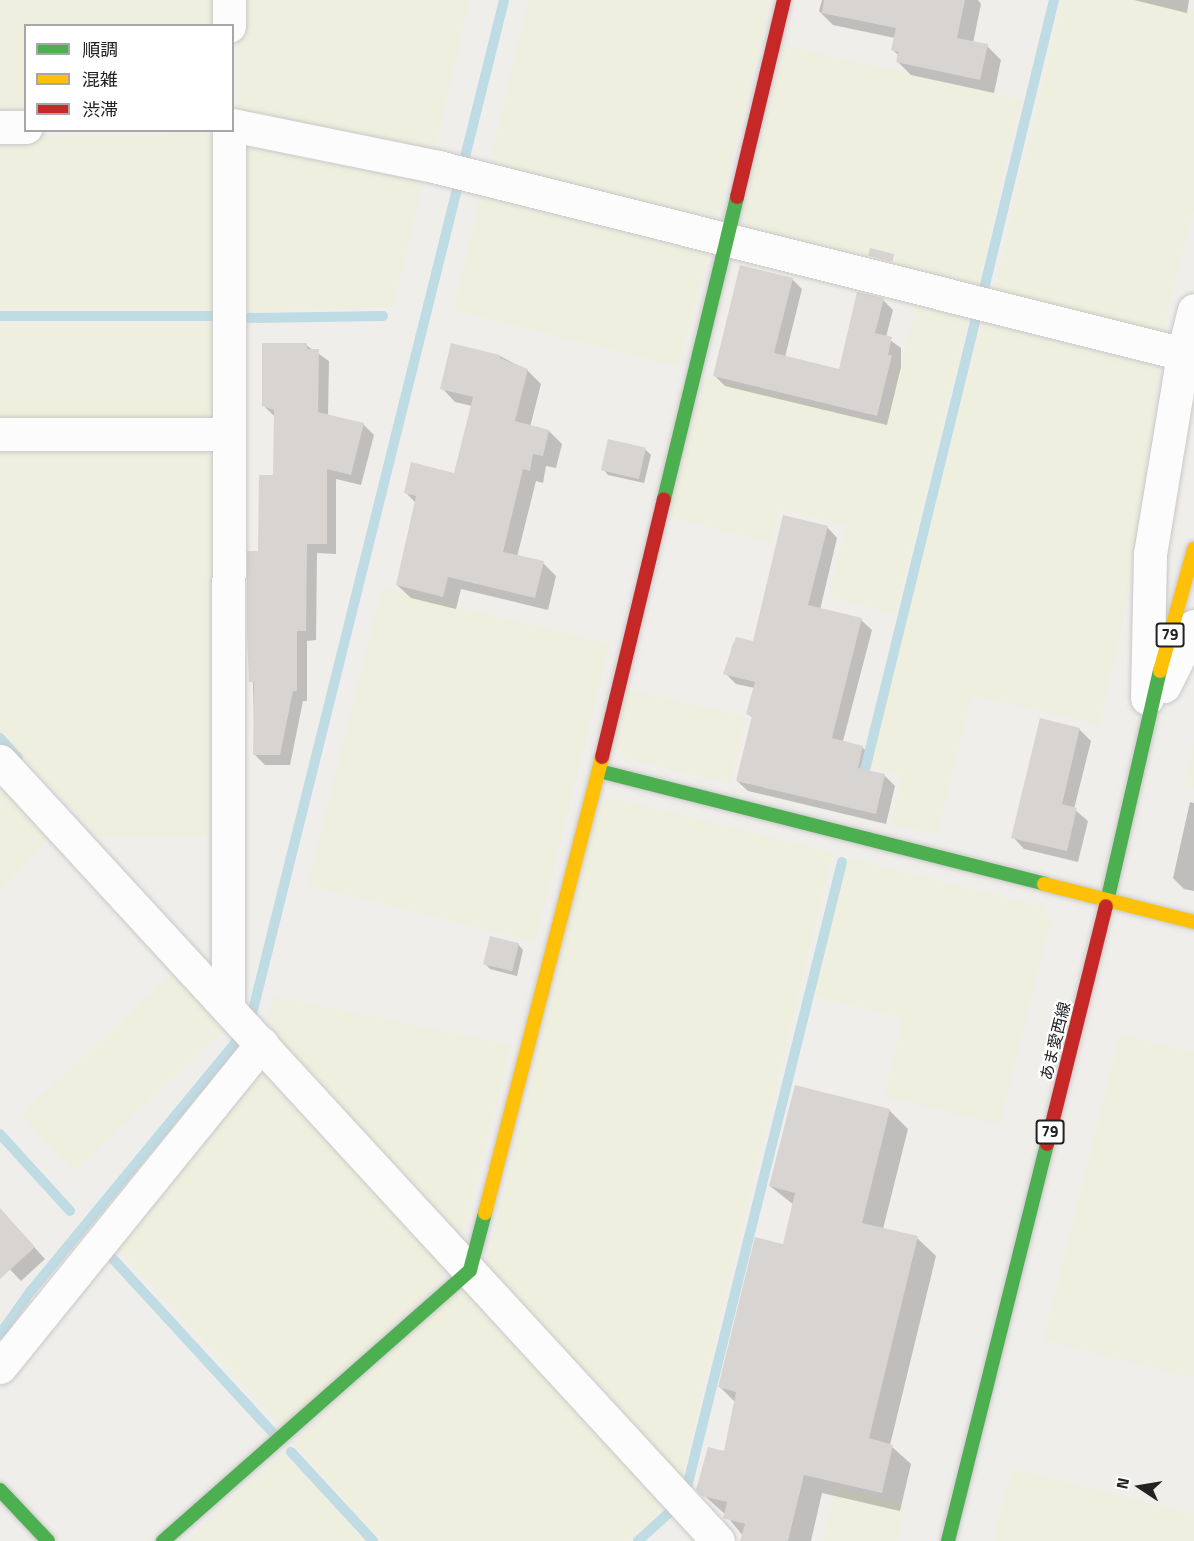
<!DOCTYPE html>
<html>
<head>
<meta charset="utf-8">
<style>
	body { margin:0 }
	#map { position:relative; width:1194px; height:1541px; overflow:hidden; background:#f0eeeb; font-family:"Titillium Web","Noto Sans JP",sans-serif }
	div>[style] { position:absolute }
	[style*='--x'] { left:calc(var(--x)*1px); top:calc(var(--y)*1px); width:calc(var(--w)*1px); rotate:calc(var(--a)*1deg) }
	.farmland>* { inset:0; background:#efefdf; transform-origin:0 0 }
	.shadow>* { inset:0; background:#0003 }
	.stream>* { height:10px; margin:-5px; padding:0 5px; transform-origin:5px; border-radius:5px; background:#bfdbe3 }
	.building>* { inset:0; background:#d7d4d2; transform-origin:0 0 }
	.roads { filter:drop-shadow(0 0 2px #c9c8c7) drop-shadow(0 0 2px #c9c8c7) }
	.street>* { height:33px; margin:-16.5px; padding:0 16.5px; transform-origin:16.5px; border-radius:16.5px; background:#fdfcfc }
	.fast>* { height:14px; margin:-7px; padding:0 7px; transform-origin:7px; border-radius:7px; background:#4caf50 }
	.slow>* { height:14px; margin:-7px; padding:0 7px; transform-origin:7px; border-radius:7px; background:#ffc107 }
	.jam>* { height:14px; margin:-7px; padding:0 7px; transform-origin:7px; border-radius:7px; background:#c62828 }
	span { translate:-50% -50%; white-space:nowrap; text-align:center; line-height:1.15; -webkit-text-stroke:4.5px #fff; paint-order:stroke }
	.shield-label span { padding:2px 4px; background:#fff; border:2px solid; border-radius:4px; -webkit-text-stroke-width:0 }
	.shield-label { font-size:15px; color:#222; font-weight:700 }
	.street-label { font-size:16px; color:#222 }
	.legend { position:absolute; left:24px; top:24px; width:210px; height:108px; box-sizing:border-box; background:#fff; border:2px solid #a7a7a7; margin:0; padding:8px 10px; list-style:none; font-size:18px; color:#222 }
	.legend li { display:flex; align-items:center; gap:12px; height:30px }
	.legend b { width:30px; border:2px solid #a7a7a7 }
	.north { position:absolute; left:1110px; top:1457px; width:60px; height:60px; -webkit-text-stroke:4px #fff; paint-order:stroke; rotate:282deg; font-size:16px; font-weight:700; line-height:24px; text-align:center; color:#222 }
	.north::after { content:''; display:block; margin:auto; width:21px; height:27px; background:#222; clip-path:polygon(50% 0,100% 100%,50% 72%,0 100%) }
</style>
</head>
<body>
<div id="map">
	<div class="farmland">
		<i style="clip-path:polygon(0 0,218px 0,218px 25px,26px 26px,25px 115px,0 115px)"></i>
		<i style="clip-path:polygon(238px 0,470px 0,435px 150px,251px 120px,238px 106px)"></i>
		<i style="clip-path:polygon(528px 0,771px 0,719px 212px,705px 221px,489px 165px)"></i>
		<i style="clip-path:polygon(1061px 0,1151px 0,1194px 11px,1194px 210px,1162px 336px,993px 293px)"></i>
		<i style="clip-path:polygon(784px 45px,1021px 99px,978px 287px,748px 230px,744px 213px)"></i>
		<i style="clip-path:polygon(208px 134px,215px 144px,216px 309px,0 309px,0 137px)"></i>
		<i style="clip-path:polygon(260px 144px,424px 179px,394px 307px,246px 313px,245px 153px)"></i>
		<i style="clip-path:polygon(482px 191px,697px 242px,707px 260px,679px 367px,453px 310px)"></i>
		<i style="clip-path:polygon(917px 301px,970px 314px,895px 614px,828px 597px,846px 526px,780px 510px,772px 543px,669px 517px,705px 377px,885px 423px)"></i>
		<i style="clip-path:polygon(983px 314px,1161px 364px,1123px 625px,1099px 725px,972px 695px,938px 835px,890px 824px,902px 775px,870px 767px)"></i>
		<i style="left:218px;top:323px;width:102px;height:218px;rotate:90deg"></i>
		<i style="clip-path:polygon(220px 441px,218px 836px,98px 837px,0 731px,0 442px)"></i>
		<i style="left:382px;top:587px;width:235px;height:307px;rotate:14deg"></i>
		<i style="clip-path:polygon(628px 689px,746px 717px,730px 784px,625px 758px,614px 744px)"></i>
		<i style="clip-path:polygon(1194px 740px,1194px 788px,1184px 785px)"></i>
		<i style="clip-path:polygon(0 777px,53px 835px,0 889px)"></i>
		<i style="clip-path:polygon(612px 797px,833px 853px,680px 1486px,484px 1274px,598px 807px)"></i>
		<i style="clip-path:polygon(847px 858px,1042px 906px,1051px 921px,1000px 1125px,884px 1096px,903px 1018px,813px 996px)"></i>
		<i style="left:176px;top:970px;width:77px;height:212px;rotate:47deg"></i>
		<i style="clip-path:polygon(274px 996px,512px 1045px,462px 1238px,449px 1236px,262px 1032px)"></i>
		<i style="clip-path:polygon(1120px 1034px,1194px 1053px,1194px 1378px,1043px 1340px)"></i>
		<i style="clip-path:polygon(260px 1062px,446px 1262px,439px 1282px,282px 1427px,112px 1243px)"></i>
		<i style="clip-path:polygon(454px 1293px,477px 1293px,671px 1502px,629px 1541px,382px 1541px,293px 1443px)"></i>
		<i style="clip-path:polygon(283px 1452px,365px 1541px,187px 1541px)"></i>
		<i style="clip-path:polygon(1011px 1468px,1194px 1514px,1194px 1541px,993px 1541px)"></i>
		<i style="clip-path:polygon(835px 1488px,906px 1504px,897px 1541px,823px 1541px)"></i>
	</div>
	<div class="shadow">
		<i style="clip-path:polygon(822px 0,978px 0,981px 4px,973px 43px,987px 46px,1001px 60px,994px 93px,911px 75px,897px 61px,899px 56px,893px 50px,895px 38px,833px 25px,819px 11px)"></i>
		<i style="clip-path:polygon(1134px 0,1189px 0,1187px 13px)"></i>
		<i style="clip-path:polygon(792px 279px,802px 289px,785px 357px,840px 371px,883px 300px,893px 310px,886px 337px,901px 348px,901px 367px,887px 425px,725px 386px,715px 376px)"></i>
		<i style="clip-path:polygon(306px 345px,329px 361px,328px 416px,363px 424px,374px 435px,361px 485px,336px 479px,336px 554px,317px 553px,316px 640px,307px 641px,307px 701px,303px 701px,290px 765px,265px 765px,255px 755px,249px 552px,260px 552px,275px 477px,274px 416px,264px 406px)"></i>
		<i style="clip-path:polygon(500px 356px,527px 370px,541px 384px,530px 427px,549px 431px,562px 444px,556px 468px,546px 466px,543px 483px,536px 481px,517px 557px,543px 563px,556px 576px,548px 610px,461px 589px,456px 609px,411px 598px,397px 585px,416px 503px,405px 492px,455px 475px,472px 406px,455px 402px,442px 388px)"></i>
		<i style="clip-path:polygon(609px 441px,646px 450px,651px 455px,644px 483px,608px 475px,603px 469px)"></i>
		<i style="clip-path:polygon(827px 527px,837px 538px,820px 610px,861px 620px,872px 630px,843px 741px,862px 747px,873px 757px,869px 772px,885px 776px,895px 786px,886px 824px,748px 791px,737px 781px,753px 718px,748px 714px,755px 688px,736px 684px,725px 673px,733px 644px,754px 642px)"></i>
		<i style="clip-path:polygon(1079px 729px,1091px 741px,1074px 809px,1088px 821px,1078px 862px,1024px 849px,1013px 837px)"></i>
		<i style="clip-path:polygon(1190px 802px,1194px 803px,1194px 891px,1184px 889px,1173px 878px)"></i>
		<i style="clip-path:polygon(518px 944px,523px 950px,517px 976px,490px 969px,485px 964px)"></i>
		<i style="clip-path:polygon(889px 1110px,908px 1129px,883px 1229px,917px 1238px,936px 1256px,890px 1445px,911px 1464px,900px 1511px,822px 1493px,811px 1541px,742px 1541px,743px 1536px,726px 1515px,698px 1490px,725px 1452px,736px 1403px,720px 1387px,784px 1246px,794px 1205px,770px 1186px)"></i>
		<i style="clip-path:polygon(0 1209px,45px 1259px,21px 1281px,0 1259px)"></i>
	</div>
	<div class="stream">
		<i style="--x:985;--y:285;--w:293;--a:-76.4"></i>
		<i style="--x:0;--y:316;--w:216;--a:0"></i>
		<i style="--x:247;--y:318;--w:136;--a:-0.8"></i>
		<i style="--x:0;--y:738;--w:27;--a:48"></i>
		<i style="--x:862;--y:782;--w:481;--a:-76.2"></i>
		<i style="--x:0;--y:1134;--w:104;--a:47.7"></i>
		<i style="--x:113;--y:1259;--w:235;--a:47.4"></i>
		<i style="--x:0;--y:1334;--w:52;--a:-54.5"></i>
		<i style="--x:30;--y:1292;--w:345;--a:-50.5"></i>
		<i style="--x:249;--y:1026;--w:1057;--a:-76.04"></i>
		<i style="--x:291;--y:1452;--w:121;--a:47.3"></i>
		<i style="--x:686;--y:1491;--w:648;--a:-76.07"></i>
		<i style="--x:638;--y:1541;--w:46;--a:-42.4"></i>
	</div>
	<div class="building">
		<i style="clip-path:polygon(824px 0,965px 0,957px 38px,988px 44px,980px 80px,896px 62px,898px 52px,891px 50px,896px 28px,822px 13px)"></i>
		<i style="left:870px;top:248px;width:25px;height:8px;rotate:14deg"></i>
		<i style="clip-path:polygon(740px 265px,793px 278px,774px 353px,839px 369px,857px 292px,884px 298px,875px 333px,892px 337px,888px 355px,892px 355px,877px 416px,713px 376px)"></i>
		<i style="clip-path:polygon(262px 343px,307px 343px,307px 349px,319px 349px,318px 412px,364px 423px,351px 475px,327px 469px,327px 544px,307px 544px,306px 631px,297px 631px,297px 691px,293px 691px,280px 755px,253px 755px,254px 682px,249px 682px,247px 633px,247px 551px,258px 551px,259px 475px,273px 475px,274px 410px,262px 406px)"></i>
		<i style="clip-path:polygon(451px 343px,500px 355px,500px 358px,528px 369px,515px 421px,549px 430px,543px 456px,533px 454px,530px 471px,523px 469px,503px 552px,544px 561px,535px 598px,448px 577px,443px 597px,396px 585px,416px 496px,404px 493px,411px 462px,454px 473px,473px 397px,440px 389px)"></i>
		<i style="left:608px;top:439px;width:39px;height:32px;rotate:13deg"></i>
		<i style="clip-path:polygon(783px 515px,828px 526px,808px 605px,862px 618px,832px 738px,863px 746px,858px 768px,885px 774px,876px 814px,736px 781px,752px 716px,746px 714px,755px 682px,723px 674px,736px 637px,753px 641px)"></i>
		<i style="clip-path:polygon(1040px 718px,1080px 728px,1062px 804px,1077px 808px,1067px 851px,1011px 838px)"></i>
		<i style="left:490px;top:936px;width:30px;height:29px;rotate:14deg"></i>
		<i style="clip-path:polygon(795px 1085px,890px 1109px,862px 1223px,918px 1236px,869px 1438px,893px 1445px,882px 1493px,804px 1475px,788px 1541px,740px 1541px,745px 1524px,723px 1518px,727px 1502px,702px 1496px,696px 1490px,708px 1447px,724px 1451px,736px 1392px,718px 1387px,755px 1237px,783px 1244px,795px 1193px,769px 1186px)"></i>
		<i style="clip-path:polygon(0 1208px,35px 1247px,0 1279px)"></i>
	</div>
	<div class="roads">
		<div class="street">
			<i style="--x:229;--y:0;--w:26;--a:90"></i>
			<i style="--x:232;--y:125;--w:210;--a:11.5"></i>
			<i style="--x:438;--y:167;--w:768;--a:14.09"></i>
			<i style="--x:0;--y:127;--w:26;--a:0"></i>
			<i style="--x:0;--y:434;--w:228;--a:0"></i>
			<i style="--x:1164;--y:686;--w:67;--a:-63.4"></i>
			<i style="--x:1147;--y:698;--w:144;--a:-88.8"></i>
			<i style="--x:1150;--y:554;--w:203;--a:-80.6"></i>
			<i style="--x:1183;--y:354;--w:45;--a:-76"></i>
			<i style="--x:0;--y:761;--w:1060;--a:47.37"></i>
			<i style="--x:228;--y:1007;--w:877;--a:-89.93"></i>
			<i style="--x:0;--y:1367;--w:416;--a:-51"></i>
		</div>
		<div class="fast">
			<i style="--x:664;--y:499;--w:311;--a:-76.4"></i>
			<i style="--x:599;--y:771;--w:459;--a:14.2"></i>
			<i style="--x:1106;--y:906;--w:241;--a:-77.1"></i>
			<i style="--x:0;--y:1490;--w:70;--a:46.7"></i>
			<i style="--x:163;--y:1541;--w:409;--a:-41.4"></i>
			<i style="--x:470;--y:1270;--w:59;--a:-75.3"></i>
			<i style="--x:948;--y:1541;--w:409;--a:-76"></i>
		</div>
		<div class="slow">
			<i style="--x:1160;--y:671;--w:127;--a:-74.4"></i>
			<i style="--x:1044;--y:884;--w:155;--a:14.2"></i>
			<i style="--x:485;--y:1213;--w:471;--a:-75.6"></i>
		</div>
		<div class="jam">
			<i style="--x:737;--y:197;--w:203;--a:-76.6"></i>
			<i style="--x:602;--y:757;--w:265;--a:-76.5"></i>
			<i style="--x:1047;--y:1144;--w:245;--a:-76.1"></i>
		</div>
	</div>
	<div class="shield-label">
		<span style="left:1170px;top:635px">79</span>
		<span style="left:1050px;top:1132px">79</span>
	</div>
	<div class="street-label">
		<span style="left:1055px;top:1041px;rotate:-76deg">あま愛西線</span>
	</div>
	<ul class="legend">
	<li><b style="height:8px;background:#4caf50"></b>順調</li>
	<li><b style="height:8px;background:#ffc107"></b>混雑</li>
	<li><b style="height:8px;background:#c62828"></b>渋滞</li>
	</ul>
	<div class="north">N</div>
</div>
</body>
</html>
